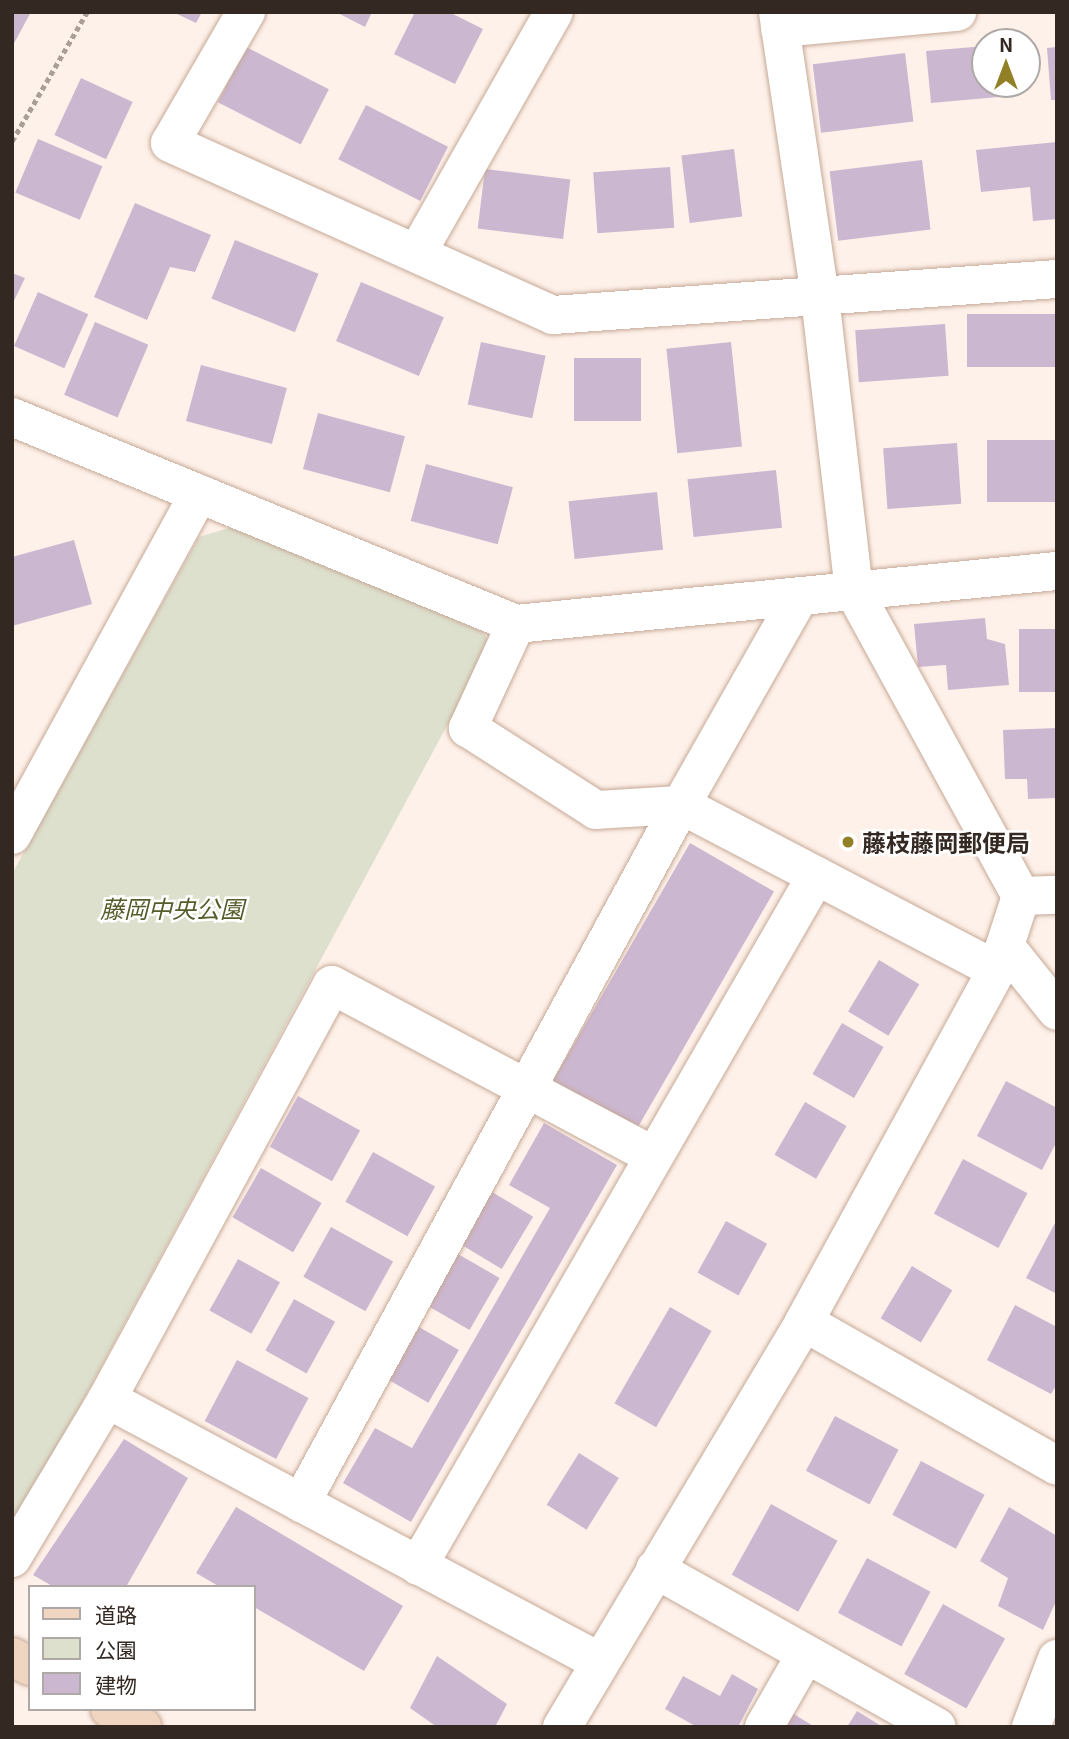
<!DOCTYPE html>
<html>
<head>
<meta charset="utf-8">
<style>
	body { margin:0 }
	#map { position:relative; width:1069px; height:1739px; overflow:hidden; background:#fef1e9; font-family:Georgia,"Noto Sans JP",serif }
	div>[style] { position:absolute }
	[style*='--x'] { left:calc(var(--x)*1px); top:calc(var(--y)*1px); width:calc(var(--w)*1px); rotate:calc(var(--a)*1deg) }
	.green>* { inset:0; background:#dde0cd }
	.building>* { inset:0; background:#ccb7d1; transform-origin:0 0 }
	.path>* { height:4.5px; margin-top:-2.25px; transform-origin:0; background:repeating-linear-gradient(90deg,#aa9e96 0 5px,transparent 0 8.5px) }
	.roads { filter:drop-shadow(0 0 2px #c6a997) drop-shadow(0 0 2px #c6a997) }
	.street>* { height:38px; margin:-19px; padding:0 19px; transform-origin:19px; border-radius:19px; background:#fff }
	.secondary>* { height:38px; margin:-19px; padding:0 19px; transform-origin:19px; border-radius:19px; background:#f0d5c0 }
	.dots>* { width:19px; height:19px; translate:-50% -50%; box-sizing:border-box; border:4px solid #fff; border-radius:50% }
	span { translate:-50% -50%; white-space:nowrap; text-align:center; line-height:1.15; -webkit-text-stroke:5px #fff; paint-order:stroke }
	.poi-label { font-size:24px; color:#342922; font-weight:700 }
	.left { translate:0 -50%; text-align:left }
	.park-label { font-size:24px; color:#565c2a; font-style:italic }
	.frame { position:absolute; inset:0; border:14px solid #342922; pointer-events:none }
	.legend { position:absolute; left:28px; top:1585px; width:228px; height:126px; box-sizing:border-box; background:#fff; border:2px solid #aea9a7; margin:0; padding:9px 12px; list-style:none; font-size:21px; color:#342922 }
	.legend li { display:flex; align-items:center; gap:14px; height:35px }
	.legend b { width:35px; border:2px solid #aea9a7 }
	.north { position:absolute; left:971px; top:28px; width:70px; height:70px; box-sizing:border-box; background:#fff; border:2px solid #aea9a7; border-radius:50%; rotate:0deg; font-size:19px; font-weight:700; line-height:28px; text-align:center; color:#342922 }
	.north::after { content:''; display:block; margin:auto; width:24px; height:32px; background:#928027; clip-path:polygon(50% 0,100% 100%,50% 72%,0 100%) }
</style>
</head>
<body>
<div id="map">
	<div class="green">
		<i style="clip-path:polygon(235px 526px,478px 621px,490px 646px,12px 1532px,12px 874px,199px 537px)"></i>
	</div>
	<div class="building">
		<i style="clip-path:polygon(12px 12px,31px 12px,12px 47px)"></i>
		<i style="clip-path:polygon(173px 12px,202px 12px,196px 23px)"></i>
		<i style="clip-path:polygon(336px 12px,372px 12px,365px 27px)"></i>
		<i style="clip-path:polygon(415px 12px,449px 12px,483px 29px,455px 84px,394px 54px)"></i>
		<i style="clip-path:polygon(985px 46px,985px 84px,1019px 84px,1020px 95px,931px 103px,926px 51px)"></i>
		<i style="left:246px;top:47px;width:93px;height:62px;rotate:27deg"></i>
		<i style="clip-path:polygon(1057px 47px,1057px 100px,1051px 100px,1047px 48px)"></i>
		<i style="left:905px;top:53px;width:69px;height:93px;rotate:83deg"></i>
		<i style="left:81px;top:78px;width:57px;height:63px;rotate:25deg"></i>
		<i style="left:366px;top:105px;width:92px;height:61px;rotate:27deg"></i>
		<i style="left:38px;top:139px;width:70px;height:58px;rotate:23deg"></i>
		<i style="clip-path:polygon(1057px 142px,1057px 219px,1033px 221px,1030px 187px,981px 192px,976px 150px)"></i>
		<i style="left:734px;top:149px;width:68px;height:53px;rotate:83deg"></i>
		<i style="left:922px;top:160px;width:70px;height:93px;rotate:83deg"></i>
		<i style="left:670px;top:167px;width:61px;height:77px;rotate:86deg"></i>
		<i style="left:485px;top:169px;width:86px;height:60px;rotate:7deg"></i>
		<i style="clip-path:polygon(135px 203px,211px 235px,195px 272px,170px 267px,147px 320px,94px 297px)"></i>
		<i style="left:235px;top:240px;width:90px;height:63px;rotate:22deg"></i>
		<i style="clip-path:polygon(12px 273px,25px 278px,12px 305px)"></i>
		<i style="left:361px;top:282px;width:90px;height:64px;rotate:23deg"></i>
		<i style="left:38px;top:292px;width:55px;height:59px;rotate:24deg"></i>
		<i style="left:1057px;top:314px;width:53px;height:90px;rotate:90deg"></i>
		<i style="left:95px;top:322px;width:58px;height:79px;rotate:23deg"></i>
		<i style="left:945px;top:324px;width:52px;height:90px;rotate:86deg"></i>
		<i style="left:481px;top:342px;width:66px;height:64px;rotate:12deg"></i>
		<i style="left:731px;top:342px;width:105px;height:65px;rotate:84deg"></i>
		<i style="left:574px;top:358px;width:67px;height:63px"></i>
		<i style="left:201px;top:365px;width:89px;height:58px;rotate:15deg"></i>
		<i style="left:318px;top:413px;width:90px;height:58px;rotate:15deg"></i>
		<i style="left:1057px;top:440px;width:62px;height:70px;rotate:90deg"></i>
		<i style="left:957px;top:443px;width:61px;height:74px;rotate:86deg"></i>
		<i style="left:426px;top:464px;width:90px;height:59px;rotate:15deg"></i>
		<i style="left:776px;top:470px;width:58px;height:89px;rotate:84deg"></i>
		<i style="left:657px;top:492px;width:58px;height:89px;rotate:84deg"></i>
		<i style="clip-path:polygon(74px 540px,92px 604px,12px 626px,12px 557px)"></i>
		<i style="clip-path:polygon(985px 618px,987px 639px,1005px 644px,1009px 685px,948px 690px,946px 665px,918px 667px,914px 624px)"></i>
		<i style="left:1057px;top:629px;width:63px;height:38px;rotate:90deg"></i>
		<i style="clip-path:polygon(1057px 728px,1057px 798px,1028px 799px,1027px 779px,1005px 779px,1003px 730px)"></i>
		<i style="left:690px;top:843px;width:97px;height:279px;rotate:30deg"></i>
		<i style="left:879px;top:960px;width:47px;height:60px;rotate:31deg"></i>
		<i style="left:842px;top:1023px;width:48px;height:59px;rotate:30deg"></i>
		<i style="clip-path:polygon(1006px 1081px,1057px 1108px,1057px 1141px,1042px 1170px,977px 1136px)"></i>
		<i style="left:298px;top:1096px;width:71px;height:58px;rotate:29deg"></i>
		<i style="left:805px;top:1102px;width:48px;height:61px;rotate:30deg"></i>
		<i style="clip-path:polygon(544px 1123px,617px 1165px,411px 1522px,343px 1483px,375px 1428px,412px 1448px,550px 1208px,509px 1185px)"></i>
		<i style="left:373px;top:1152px;width:71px;height:57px;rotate:29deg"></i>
		<i style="left:963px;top:1159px;width:73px;height:62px;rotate:28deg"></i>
		<i style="left:261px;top:1168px;width:70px;height:57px;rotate:30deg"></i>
		<i style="left:492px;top:1192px;width:48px;height:61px;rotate:31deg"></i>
		<i style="left:726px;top:1221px;width:47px;height:59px;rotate:29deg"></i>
		<i style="clip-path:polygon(1055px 1223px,1057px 1224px,1057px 1294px,1026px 1278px)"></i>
		<i style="left:331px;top:1227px;width:71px;height:57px;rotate:29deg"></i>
		<i style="left:458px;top:1254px;width:48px;height:60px;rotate:30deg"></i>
		<i style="left:238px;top:1259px;width:48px;height:59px;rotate:29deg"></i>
		<i style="left:912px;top:1266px;width:47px;height:61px;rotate:31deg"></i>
		<i style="left:294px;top:1299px;width:47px;height:59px;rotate:29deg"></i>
		<i style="clip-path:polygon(1015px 1305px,1057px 1327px,1057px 1384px,1051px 1394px,987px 1360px)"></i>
		<i style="left:670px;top:1307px;width:48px;height:111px;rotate:30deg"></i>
		<i style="left:419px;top:1327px;width:46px;height:61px;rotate:30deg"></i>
		<i style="left:237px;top:1360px;width:81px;height:69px;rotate:28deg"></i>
		<i style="left:835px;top:1416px;width:72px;height:62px;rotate:28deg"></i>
		<i style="clip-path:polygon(124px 1439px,188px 1478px,126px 1587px,54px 1587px,33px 1575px)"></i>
		<i style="left:579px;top:1453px;width:47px;height:61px;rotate:32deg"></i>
		<i style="left:921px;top:1461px;width:72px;height:61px;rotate:28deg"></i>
		<i style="left:771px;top:1504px;width:76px;height:81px;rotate:29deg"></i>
		<i style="clip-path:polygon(236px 1507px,403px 1606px,364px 1671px,254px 1607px,254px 1587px,220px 1587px,196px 1573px)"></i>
		<i style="clip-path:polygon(1009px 1507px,1057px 1536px,1057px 1599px,1043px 1630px,998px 1606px,1008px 1578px,980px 1561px)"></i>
		<i style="left:867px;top:1558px;width:72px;height:62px;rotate:28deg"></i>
		<i style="left:943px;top:1604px;width:71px;height:80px;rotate:29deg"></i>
		<i style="clip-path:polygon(437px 1656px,507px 1704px,495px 1727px,437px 1727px,410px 1708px)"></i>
		<i style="clip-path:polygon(732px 1674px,758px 1689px,738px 1727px,697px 1727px,665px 1709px,683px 1676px,720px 1696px)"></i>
		<i style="clip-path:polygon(857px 1711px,883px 1727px,847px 1727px)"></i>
		<i style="clip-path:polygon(792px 1713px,815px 1727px,783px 1727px)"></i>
	</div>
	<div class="path">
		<i style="--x:12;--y:141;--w:149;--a:-59.8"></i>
	</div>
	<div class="roads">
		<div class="street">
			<i style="--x:246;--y:12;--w:151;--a:120.1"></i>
			<i style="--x:170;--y:143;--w:420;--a:24.2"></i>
			<i style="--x:553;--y:315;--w:505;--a:-4.09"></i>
			<i style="--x:778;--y:12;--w:288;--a:81.6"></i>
			<i style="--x:820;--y:297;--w:296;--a:83.4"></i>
			<i style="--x:854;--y:591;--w:348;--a:61.3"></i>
			<i style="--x:780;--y:28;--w:178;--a:-5.2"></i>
			<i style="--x:417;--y:253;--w:277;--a:-60.4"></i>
			<i style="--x:12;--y:417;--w:545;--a:22.33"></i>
			<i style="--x:516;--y:624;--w:544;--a:-5.6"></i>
			<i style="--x:516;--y:624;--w:115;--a:114.8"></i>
			<i style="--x:468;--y:728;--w:152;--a:32.6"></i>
			<i style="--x:596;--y:810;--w:85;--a:-3.4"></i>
			<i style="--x:681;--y:805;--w:237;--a:-60.4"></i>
			<i style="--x:12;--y:835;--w:389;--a:-61.3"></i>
			<i style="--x:1005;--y:946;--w:83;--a:51.3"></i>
			<i style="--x:804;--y:1322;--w:291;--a:29.6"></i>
			<i style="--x:107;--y:1399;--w:559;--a:28.08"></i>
			<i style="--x:301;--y:1503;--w:795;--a:-61.44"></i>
			<i style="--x:681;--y:805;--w:356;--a:27.6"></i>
			<i style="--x:12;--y:1558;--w:185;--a:-59.1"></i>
			<i style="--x:107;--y:1399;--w:471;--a:-61.5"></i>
			<i style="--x:332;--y:985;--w:364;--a:28"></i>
			<i style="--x:418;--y:1566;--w:797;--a:-60.02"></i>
			<i style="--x:655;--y:1569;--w:323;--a:29.3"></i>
			<i style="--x:562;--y:1727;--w:472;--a:-59.1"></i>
			<i style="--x:804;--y:1322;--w:401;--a:-61.3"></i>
			<i style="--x:997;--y:970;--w:78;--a:-72"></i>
			<i style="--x:1021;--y:896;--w:36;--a:-2"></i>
			<i style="--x:764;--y:1727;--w:84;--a:-60.1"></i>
			<i style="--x:1031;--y:1727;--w:73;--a:-69.1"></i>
		</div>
		<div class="secondary">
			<i style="--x:12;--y:1657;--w:20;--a:27"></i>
			<i style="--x:110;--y:1709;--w:37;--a:29"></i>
		</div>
	</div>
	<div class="dots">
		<i style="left:848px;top:842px;background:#928027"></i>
	</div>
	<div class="poi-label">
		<span class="left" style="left:862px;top:842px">藤枝藤岡郵便局</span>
	</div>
	<div class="park-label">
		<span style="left:172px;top:908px">藤岡中央公園</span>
	</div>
	<div class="frame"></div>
	<ul class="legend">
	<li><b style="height:9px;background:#f0d5c0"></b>道路</li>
	<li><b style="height:19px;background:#dde0cd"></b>公園</li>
	<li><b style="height:19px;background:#ccb7d1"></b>建物</li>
	</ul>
	<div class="north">N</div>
</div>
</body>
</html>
